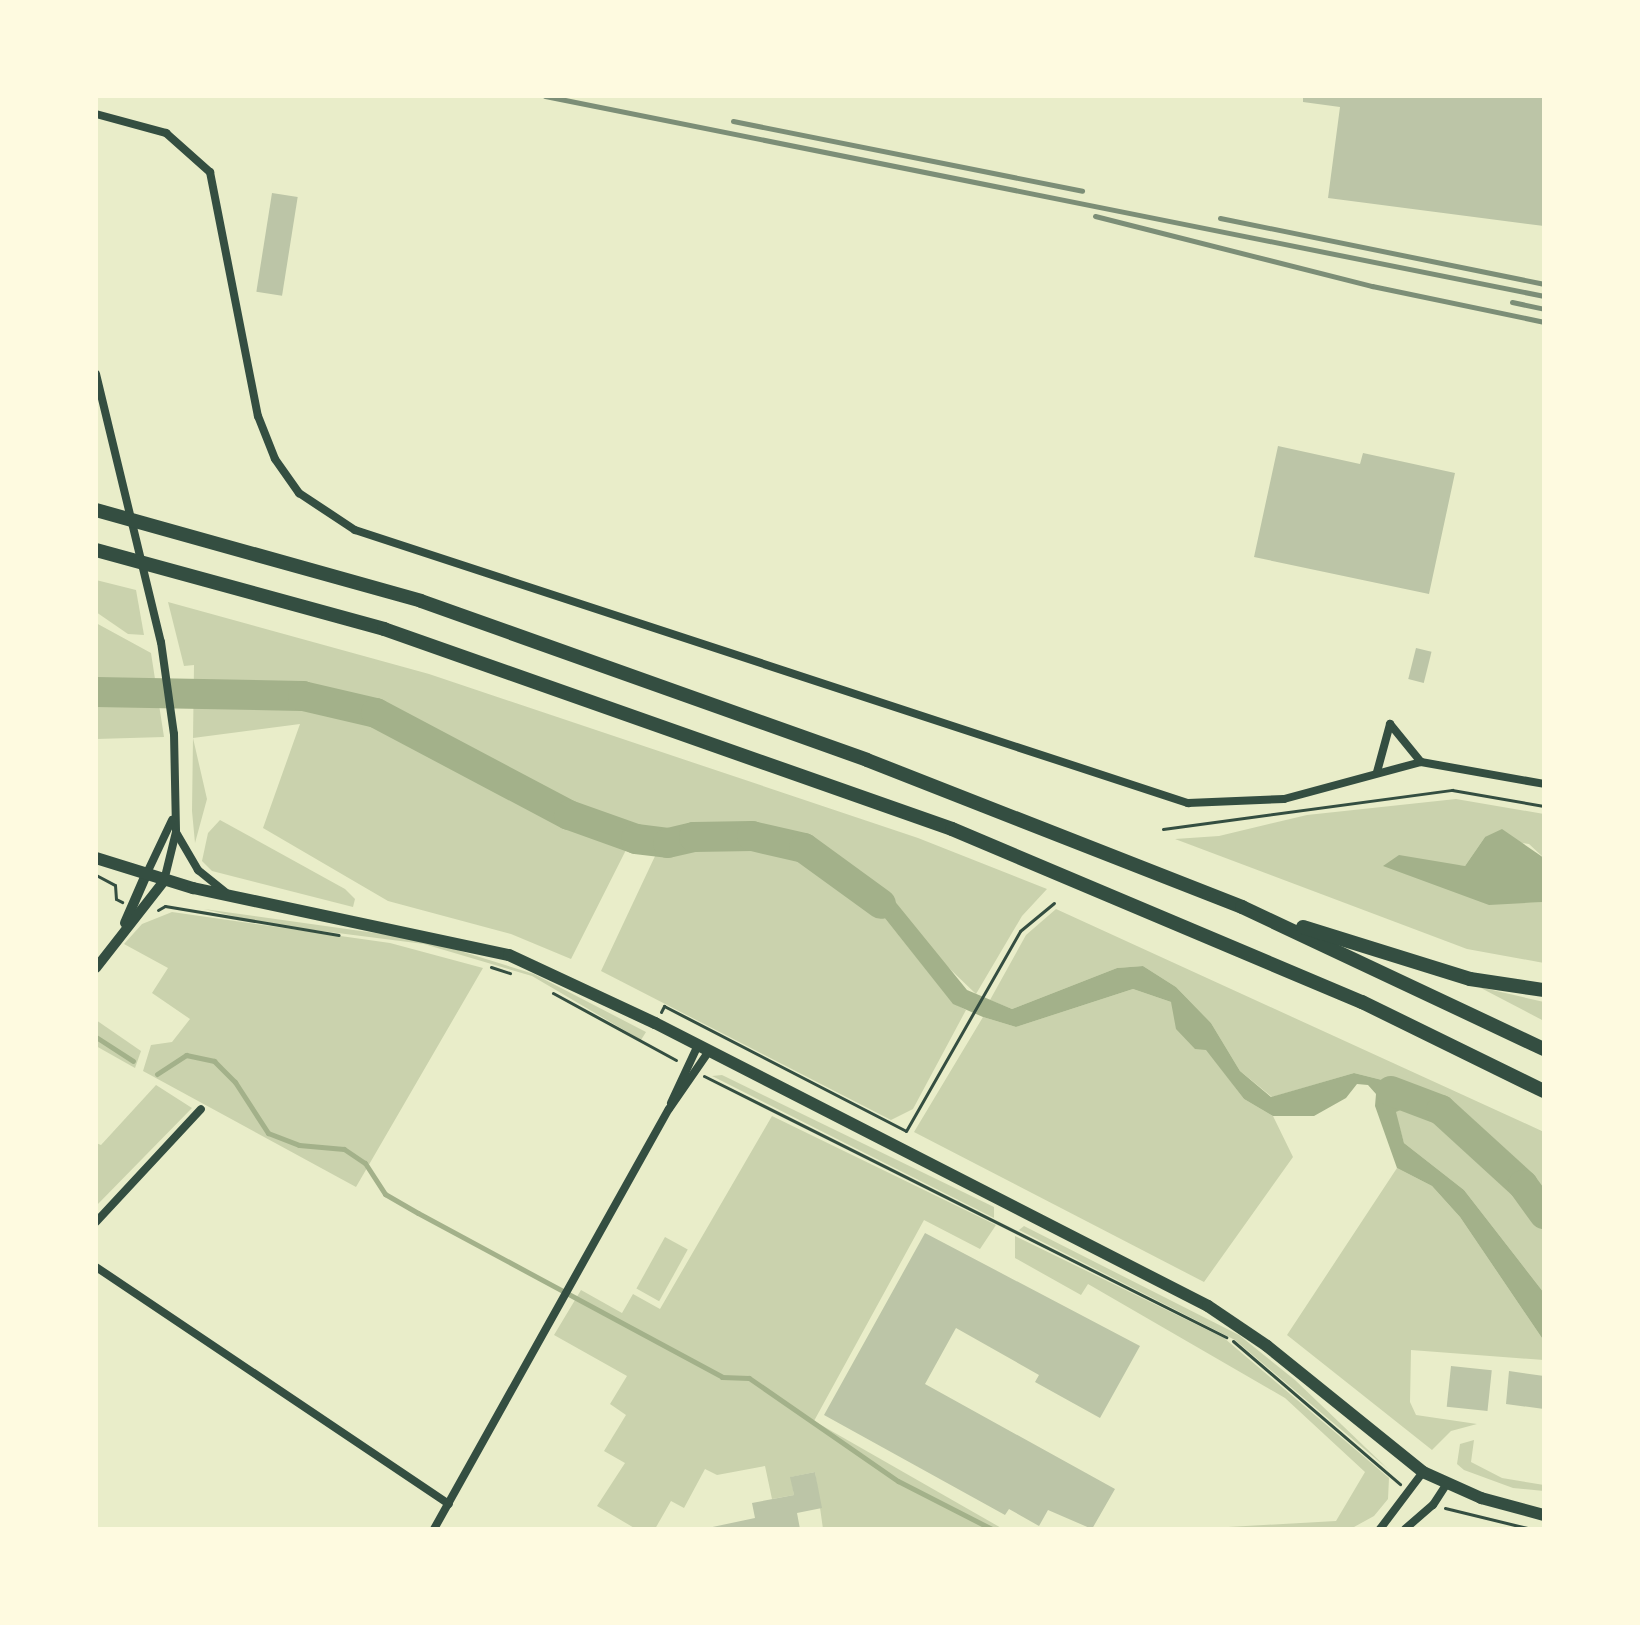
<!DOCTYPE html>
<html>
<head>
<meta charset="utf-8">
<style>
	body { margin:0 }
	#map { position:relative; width:1640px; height:1625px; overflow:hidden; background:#e9edc9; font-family:"Varela Round",sans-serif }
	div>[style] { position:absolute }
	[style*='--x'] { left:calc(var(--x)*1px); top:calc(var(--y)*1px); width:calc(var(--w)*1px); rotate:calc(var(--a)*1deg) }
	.green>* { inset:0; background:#cad2ad; transform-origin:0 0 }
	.water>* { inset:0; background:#a3b18a }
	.stream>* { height:5px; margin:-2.5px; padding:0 2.5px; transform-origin:2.5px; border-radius:2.5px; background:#a3b18a }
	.river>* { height:30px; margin:-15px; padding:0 15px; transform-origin:15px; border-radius:15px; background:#a3b18a }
	.building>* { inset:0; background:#bcc5a7; transform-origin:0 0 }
	.path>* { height:3px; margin:-1.5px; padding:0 1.5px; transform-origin:1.5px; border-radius:1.5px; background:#344e41 }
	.minor>* { height:8px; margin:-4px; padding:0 4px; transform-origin:4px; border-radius:4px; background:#344e41 }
	.tertiary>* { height:10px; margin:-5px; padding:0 5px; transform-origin:5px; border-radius:5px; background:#344e41 }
	.primary>* { height:12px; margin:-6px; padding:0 6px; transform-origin:6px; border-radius:6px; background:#344e41 }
	.motorway>* { height:14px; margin:-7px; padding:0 7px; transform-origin:7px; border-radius:7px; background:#344e41 }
	.rail>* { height:5px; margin:-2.5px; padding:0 2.5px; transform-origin:2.5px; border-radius:2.5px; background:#7c8e77 }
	span { translate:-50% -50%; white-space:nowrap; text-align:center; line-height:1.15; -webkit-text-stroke:7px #fefae0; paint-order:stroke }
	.frame { position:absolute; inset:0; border:98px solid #fefae0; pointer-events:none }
</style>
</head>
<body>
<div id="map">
	<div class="green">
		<i style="clip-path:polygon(96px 580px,136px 590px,144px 635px,128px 634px,96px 612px)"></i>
		<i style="clip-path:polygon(168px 602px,429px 674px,918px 838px,1047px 889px,1022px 916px,976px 994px,929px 949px,893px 899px,849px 886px,880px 912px,953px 1003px,966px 1010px,913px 1109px,891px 1120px,601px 971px,656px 854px,627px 848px,571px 959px,511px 934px,388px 901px,263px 828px,300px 724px,193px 738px,207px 799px,195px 843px,192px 811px,194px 665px,184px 666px)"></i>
		<i style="clip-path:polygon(96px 623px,151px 653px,164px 737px,96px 739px,96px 703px,151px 705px,143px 683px,96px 680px)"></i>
		<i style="clip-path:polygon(1456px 799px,1544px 814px,1544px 858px,1529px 844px,1485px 837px,1465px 866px,1442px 864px,1518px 903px,1544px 902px,1544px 963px,1467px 949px,1175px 839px,1219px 836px,1307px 815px)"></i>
		<i style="clip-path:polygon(220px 820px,345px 889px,355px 899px,353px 907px,212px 871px,202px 861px,208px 833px)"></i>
		<i style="clip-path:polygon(204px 909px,425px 940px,534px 974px,646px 1032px,641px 1040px,532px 976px,424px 944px,267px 924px)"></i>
		<i style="clip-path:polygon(1056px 909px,1544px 1132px,1544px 1293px,1464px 1190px,1404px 1143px,1395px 1112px,1424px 1099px,1402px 1085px,1354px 1073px,1272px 1097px,1240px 1071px,1211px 1023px,1176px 987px,1143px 966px,1117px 968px,1012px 1009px,990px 1000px,1026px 935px)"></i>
		<i style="clip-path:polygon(172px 912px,390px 943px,483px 968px,356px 1187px,143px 1071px,151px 1045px,172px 1042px,190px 1019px,152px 993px,168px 968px,124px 944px,142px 924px)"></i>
		<i style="clip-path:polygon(1479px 987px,1544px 1002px,1544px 1021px)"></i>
		<i style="clip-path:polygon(1133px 989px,1171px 1002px,1244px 1099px,1273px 1116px,1293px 1157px,1204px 1282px,914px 1132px,983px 1017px,1016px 1027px)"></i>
		<i style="clip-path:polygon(96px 1020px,141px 1051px,135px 1068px,96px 1046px)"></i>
		<i style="clip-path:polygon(722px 1075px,994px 1207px,994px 1218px,712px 1076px)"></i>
		<i style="clip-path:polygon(156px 1085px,192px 1108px,96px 1206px,96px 1143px,101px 1145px)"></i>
		<i style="clip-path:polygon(772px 1116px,996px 1225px,980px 1249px,924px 1220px,814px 1421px,1003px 1529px,823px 1529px,815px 1472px,791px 1477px,794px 1495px,772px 1499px,765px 1466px,717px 1475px,705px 1469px,684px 1508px,671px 1501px,655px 1529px,636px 1529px,597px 1506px,625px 1463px,604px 1451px,626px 1415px,610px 1404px,627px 1376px,554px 1335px,581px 1290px,622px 1313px,633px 1294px,660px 1309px)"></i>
		<i style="clip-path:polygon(1397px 1168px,1432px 1186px,1460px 1217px,1544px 1341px,1544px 1360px,1411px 1350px,1410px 1402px,1416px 1415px,1477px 1424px,1451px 1431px,1432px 1450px,1287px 1335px)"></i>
		<i style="clip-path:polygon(1024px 1226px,1239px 1335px,1295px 1380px,1389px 1470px,1235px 1340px,1019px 1230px)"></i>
		<i style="clip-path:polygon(1015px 1236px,1224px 1338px,1389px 1478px,1388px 1499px,1374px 1516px,1354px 1527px,1193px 1529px,1336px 1521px,1365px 1472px,1285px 1398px,1088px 1284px,1081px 1295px,1015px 1258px)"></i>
		<i style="left:665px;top:1237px;width:26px;height:59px;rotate:29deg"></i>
		<i style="clip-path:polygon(1474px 1440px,1471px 1462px,1502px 1478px,1544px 1485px,1544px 1491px,1513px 1488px,1464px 1470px,1457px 1464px,1460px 1444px)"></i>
	</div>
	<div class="water">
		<i style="clip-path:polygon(96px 680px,143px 683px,151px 706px,96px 703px)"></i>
		<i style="clip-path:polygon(1502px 829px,1544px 858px,1544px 902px,1489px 905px,1383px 866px,1399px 855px,1465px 866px,1485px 837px)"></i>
		<i style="clip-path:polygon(859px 875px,893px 899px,967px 990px,1012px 1009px,1117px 968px,1143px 966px,1176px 987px,1211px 1023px,1240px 1071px,1271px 1097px,1354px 1073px,1402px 1085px,1425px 1099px,1396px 1112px,1404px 1143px,1464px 1190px,1544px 1293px,1544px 1341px,1460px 1217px,1432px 1186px,1397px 1168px,1375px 1106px,1376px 1094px,1368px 1085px,1357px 1084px,1346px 1098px,1314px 1116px,1273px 1116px,1244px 1099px,1206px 1050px,1195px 1049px,1176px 1029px,1171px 1002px,1133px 989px,1016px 1027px,983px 1017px,953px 1004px,880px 912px,849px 886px)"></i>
	</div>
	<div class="stream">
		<i style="--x:96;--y:1037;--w:44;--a:33"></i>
		<i style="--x:157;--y:1074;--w:35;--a:-33"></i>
		<i style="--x:186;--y:1055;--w:29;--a:12"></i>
		<i style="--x:214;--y:1061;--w:30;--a:45"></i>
		<i style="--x:235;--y:1082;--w:61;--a:57.1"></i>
		<i style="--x:268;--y:1133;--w:33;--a:21"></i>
		<i style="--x:299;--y:1145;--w:45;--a:5.1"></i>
		<i style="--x:344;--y:1149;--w:25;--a:34"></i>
		<i style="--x:365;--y:1163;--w:37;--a:57"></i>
		<i style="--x:385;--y:1194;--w:38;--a:30"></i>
		<i style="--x:418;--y:1213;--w:345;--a:28.3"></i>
		<i style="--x:722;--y:1377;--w:27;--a:2"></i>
		<i style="--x:749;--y:1378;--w:181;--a:34.7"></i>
		<i style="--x:898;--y:1481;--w:106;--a:27.1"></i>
	</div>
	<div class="river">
		<i style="--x:96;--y:692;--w:207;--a:1.1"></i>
		<i style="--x:303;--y:696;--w:75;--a:13.1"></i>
		<i style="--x:376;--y:713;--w:218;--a:27.9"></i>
		<i style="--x:569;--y:815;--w:71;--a:19.7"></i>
		<i style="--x:636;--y:839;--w:32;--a:7"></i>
		<i style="--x:668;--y:843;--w:27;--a:-13"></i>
		<i style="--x:694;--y:837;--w:58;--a:-1"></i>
		<i style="--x:752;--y:836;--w:53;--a:13"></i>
		<i style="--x:804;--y:848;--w:95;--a:36"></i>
		<i style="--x:1391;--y:1091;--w:53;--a:20.8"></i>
		<i style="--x:1441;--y:1110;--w:111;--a:42.4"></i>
		<i style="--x:1523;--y:1185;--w:36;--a:54"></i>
	</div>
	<div class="building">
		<i style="clip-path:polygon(1303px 96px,1544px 96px,1544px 226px,1328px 198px,1340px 107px,1303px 102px)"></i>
		<i style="left:272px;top:193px;width:26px;height:100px;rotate:9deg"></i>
		<i style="clip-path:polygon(1278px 446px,1360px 464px,1363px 453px,1455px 473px,1429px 594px,1254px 557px)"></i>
		<i style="left:1416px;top:648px;width:16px;height:32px;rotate:14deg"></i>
		<i style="clip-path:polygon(925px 1233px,1140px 1346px,1100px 1418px,1035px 1382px,1039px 1375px,956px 1328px,925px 1384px,1115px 1489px,1092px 1529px,1048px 1510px,1039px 1526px,1009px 1509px,1005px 1515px,824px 1415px)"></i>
		<i style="left:1451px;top:1366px;width:41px;height:41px;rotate:6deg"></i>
		<i style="clip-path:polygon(1509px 1371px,1544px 1376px,1544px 1409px,1506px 1404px)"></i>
		<i style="clip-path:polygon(815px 1472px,822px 1508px,797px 1513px,800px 1529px,703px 1529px,755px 1518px,752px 1503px,794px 1495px,790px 1477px)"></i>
	</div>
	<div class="path">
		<i style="--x:1163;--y:829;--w:292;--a:-7.7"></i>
		<i style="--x:1452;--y:790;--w:93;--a:9.9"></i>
		<i style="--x:96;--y:875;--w:21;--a:28"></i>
		<i style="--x:115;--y:885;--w:14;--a:86"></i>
		<i style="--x:116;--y:899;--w:7;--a:27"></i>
		<i style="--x:158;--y:910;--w:8;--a:-30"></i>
		<i style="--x:165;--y:906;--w:176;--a:9.5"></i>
		<i style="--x:491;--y:967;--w:20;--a:18"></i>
		<i style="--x:553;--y:993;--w:140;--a:28.6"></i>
		<i style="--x:661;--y:1012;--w:7;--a:-63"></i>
		<i style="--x:664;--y:1006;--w:272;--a:27.3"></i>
		<i style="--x:906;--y:1131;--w:230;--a:-60.3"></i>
		<i style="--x:1020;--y:931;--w:44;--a:-39.5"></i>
		<i style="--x:704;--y:1076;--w:584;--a:26.57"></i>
		<i style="--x:1233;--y:1341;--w:220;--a:40.6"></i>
		<i style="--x:1445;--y:1508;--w:89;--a:13.7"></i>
	</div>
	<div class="minor">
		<i style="--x:96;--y:114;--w:73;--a:15.2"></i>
		<i style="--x:166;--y:133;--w:59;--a:41.6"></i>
		<i style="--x:210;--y:172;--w:249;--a:78.9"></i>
		<i style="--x:258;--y:416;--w:46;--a:68.4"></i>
		<i style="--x:275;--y:459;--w:42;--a:54.8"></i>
		<i style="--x:299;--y:493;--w:67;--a:33.5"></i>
		<i style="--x:355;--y:530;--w:877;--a:18.15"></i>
		<i style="--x:1188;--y:803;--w:96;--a:-2.4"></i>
		<i style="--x:1284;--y:799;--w:142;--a:-15.1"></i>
		<i style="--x:1421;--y:762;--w:125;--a:10.1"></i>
		<i style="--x:96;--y:374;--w:276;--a:76.4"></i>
		<i style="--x:161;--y:642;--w:93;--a:82"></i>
		<i style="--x:174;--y:734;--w:98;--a:88.8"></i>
		<i style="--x:176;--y:832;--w:50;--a:103.8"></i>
		<i style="--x:1390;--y:724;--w:49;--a:50.8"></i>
		<i style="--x:1377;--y:772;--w:50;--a:-74.8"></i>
		<i style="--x:177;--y:834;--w:42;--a:59.7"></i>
		<i style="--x:198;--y:870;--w:36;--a:39"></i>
		<i style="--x:146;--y:875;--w:61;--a:-64.7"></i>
		<i style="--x:671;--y:1103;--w:64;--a:-65"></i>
		<i style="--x:96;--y:1222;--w:154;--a:-47.1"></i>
		<i style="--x:96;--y:1267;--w:425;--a:33.9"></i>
		<i style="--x:434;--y:1529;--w:481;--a:-60.8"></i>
		<i style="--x:669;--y:1109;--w:70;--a:-55.4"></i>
		<i style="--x:1380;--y:1529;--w:71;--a:-53"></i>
		<i style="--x:1405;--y:1529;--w:37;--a:-41"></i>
		<i style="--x:1433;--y:1505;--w:24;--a:-57"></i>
	</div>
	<div class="tertiary">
		<i style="--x:125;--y:923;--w:52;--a:-66.4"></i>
		<i style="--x:96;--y:968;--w:110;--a:-52"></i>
	</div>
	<div class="primary">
		<i style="--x:96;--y:858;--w:102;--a:17.2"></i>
		<i style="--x:193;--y:888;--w:323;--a:12"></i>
		<i style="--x:509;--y:955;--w:161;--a:25"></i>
		<i style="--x:655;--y:1023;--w:621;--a:27.1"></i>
		<i style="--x:1208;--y:1306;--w:71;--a:34.1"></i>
		<i style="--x:1267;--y:1346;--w:201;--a:38.9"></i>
		<i style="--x:1423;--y:1472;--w:64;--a:24.1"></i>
		<i style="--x:1481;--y:1498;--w:65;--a:15.1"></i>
	</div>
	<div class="motorway">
		<i style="--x:96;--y:510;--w:337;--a:15.6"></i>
		<i style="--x:421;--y:601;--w:473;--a:19.6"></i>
		<i style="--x:867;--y:760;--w:403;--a:21.4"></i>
		<i style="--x:1242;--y:907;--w:334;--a:25.2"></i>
		<i style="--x:96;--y:550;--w:299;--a:15.3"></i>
		<i style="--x:384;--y:629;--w:602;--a:19.4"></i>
		<i style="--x:952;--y:829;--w:445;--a:22.9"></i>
		<i style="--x:1362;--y:1002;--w:203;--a:26.1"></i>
		<i style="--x:1303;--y:927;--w:175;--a:17.3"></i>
		<i style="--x:1470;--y:979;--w:75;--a:8.5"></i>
	</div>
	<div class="rail">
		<i style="--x:545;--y:96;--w:1019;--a:11.32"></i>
		<i style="--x:733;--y:121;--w:356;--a:11.3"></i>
		<i style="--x:1095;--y:216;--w:286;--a:14.2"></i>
		<i style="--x:1372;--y:286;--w:176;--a:11.8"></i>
		<i style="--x:1220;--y:218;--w:331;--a:11.5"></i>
		<i style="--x:1512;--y:302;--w:33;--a:12"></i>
	</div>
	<div class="frame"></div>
</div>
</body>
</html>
